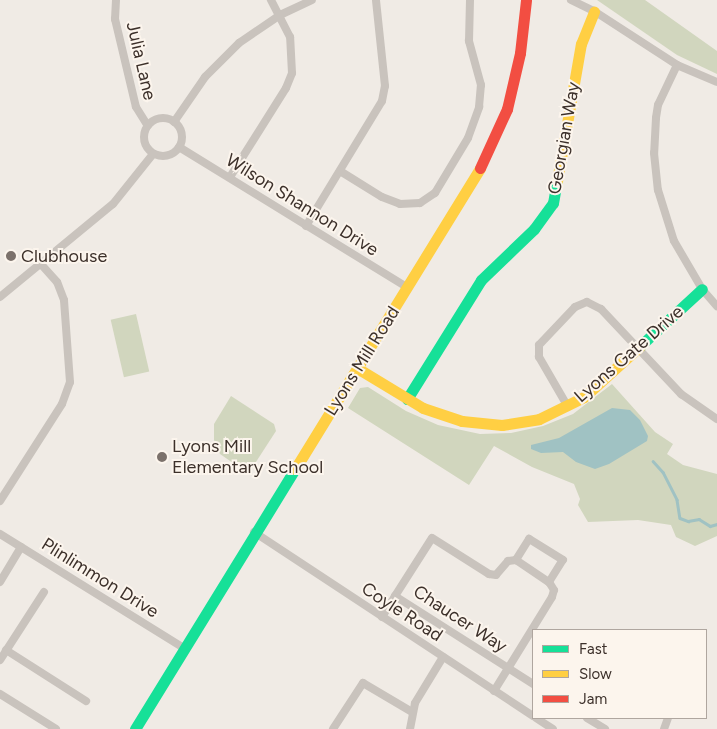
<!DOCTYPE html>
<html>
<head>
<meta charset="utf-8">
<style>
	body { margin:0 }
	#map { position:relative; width:717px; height:729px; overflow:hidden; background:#f0ebe5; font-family:Figtree,sans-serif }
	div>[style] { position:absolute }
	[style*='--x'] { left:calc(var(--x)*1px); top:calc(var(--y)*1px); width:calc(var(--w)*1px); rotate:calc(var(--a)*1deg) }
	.green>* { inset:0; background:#d1d6be; transform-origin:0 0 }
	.water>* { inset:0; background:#a0c2c3 }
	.stream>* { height:2.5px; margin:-1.25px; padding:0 1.25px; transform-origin:1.25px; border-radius:1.25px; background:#a0c2c3 }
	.street>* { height:8px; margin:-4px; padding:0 4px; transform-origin:4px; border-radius:4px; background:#c9c3bd }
	.street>.ring { margin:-4px; padding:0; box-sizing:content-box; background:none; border:8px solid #c9c3bd; border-radius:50% }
	.fast>* { height:11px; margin:-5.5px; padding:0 5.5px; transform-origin:5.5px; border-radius:5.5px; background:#16e098 }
	.slow>* { height:11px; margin:-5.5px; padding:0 5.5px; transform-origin:5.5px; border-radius:5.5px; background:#ffcf43 }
	.jam>* { height:11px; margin:-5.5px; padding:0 5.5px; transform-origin:5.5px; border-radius:5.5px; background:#f24e42 }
	.dots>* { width:14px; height:14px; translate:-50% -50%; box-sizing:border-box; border:2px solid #fcf5ed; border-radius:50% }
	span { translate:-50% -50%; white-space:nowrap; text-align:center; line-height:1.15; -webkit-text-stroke:4px #fcf5ed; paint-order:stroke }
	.street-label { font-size:18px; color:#3c302a }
	.poi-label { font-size:18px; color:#3c302a }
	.left { translate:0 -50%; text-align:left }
	.legend { position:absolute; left:532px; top:629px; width:175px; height:90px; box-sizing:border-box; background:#fcf5ed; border:1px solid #afa69f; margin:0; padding:6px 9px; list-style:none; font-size:15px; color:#3c302a }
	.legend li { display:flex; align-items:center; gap:10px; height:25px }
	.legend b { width:25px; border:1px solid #afa69f }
</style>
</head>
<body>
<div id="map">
	<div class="green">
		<i style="clip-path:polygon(597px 0,645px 0,717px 51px,717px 74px,677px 55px)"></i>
		<i style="left:136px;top:314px;width:59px;height:26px;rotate:77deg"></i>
		<i style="clip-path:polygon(612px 384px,655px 432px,673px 444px,667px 454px,683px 465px,717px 474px,717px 536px,695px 546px,676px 537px,671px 525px,638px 520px,588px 522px,578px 505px,580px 499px,574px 484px,532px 467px,494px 446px,469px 485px,348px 408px,360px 388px,368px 387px,406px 411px,438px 425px,480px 434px,511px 433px,543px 426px,573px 414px)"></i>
		<i style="clip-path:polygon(231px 396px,274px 424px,276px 431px,252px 468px,236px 465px,220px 454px,214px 440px,214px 424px)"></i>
	</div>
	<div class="water">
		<i style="clip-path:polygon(612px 408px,630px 410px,640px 420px,648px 436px,647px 441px,609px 464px,595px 469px,576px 462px,563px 452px,541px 453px,531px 449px,531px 445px,559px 438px)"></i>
	</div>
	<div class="stream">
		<i style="--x:653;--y:461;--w:15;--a:48"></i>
		<i style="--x:663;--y:472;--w:31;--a:63"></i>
		<i style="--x:677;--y:500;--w:18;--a:81"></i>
		<i style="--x:680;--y:518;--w:9;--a:21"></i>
		<i style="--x:688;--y:521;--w:11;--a:-10"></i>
		<i style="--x:699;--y:519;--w:13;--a:32"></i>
		<i style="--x:710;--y:526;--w:7;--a:-16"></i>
	</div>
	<div class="street">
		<i style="--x:116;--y:0;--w:19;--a:93"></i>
		<i style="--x:115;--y:19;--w:90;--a:76.6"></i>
		<i style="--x:136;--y:107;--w:22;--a:58"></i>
		<i style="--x:571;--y:0;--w:25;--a:26"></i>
		<i style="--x:594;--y:11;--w:99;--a:33"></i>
		<i style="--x:677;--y:65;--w:43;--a:23"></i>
		<i style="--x:677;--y:65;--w:44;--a:115.4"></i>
		<i style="--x:658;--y:105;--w:13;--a:99"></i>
		<i style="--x:656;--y:118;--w:35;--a:93"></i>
		<i style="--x:654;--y:153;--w:37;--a:84"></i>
		<i style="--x:658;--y:190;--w:53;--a:72.6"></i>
		<i style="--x:674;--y:241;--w:56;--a:59.7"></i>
		<i style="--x:702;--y:289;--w:23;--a:49"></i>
		<i class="ring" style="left:144px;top:118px;width:30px;height:30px"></i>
		<i style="--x:174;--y:122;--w:55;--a:-55.4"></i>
		<i style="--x:205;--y:77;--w:48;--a:-45"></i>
		<i style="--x:239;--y:43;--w:50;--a:-34.3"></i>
		<i style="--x:280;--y:15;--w:35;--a:-25"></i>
		<i style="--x:179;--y:147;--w:269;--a:31.6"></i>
		<i style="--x:340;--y:171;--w:49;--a:31.8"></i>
		<i style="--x:382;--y:197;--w:19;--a:21"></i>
		<i style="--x:400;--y:204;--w:20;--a:-3"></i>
		<i style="--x:420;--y:203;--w:18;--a:-34"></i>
		<i style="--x:435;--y:193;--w:64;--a:-59"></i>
		<i style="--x:468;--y:138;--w:33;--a:-70"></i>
		<i style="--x:479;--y:107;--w:22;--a:-85"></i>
		<i style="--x:481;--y:85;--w:46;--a:-105.3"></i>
		<i style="--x:469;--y:41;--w:41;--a:-88.6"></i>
		<i style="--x:230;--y:177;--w:105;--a:-57.8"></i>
		<i style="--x:286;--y:88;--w:16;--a:-68"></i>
		<i style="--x:292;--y:73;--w:36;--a:-93"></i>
		<i style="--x:290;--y:37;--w:42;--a:-117.2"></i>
		<i style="--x:306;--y:226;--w:146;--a:-58.7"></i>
		<i style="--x:382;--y:101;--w:15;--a:-79"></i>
		<i style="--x:385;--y:86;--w:86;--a:-96"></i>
		<i style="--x:0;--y:297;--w:146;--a:-39.5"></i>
		<i style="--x:113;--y:204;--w:64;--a:-51.3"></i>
		<i style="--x:568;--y:407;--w:58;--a:-120.1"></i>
		<i style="--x:539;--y:357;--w:12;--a:-90"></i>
		<i style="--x:539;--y:345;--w:52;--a:-46.5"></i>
		<i style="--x:575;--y:307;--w:13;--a:-23"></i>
		<i style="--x:587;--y:302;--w:16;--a:27"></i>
		<i style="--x:601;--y:309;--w:117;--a:46.7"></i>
		<i style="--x:681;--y:394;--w:44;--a:34.8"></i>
		<i style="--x:0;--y:501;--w:115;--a:-57.4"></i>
		<i style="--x:62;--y:404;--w:23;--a:-70"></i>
		<i style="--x:70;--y:382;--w:82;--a:-94.2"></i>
		<i style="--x:64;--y:300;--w:19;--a:-111"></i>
		<i style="--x:57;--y:282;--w:25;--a:-132"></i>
		<i style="--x:254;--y:532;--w:334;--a:33.4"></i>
		<i style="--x:0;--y:534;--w:216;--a:31.8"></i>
		<i style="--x:516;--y:560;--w:8;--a:173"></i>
		<i style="--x:508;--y:561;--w:18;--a:131"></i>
		<i style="--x:496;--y:575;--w:7;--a:-172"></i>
		<i style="--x:489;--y:574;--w:67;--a:-147.7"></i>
		<i style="--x:432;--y:538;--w:69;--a:122.5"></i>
		<i style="--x:395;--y:596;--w:164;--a:32.5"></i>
		<i style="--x:0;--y:582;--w:41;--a:-59"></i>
		<i style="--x:382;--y:617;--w:25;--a:-58"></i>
		<i style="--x:6;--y:650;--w:95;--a:32.5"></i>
		<i style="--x:0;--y:660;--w:81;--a:-57.1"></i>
		<i style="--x:494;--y:691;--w:110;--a:-58.3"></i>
		<i style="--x:552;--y:597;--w:7;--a:-74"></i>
		<i style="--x:554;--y:590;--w:9;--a:-122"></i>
		<i style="--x:549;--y:582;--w:26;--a:-58"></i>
		<i style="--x:563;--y:560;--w:40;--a:-148"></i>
		<i style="--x:529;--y:539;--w:25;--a:122"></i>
		<i style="--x:516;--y:560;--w:40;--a:34"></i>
		<i style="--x:0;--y:694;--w:66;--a:32"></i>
		<i style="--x:536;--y:718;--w:20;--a:33"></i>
		<i style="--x:587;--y:718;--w:21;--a:31"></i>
		<i style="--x:333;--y:729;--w:55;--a:-56.9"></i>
		<i style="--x:363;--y:683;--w:57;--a:30.6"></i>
		<i style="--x:410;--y:729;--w:26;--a:-79"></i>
		<i style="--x:415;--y:703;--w:54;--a:-58.7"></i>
		<i style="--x:664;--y:729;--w:12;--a:-70"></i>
	</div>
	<div class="fast">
		<i style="--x:640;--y:346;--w:84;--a:-42.6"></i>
		<i style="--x:407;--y:399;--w:140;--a:-58.1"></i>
		<i style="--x:481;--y:280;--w:74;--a:-43.9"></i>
		<i style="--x:534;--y:229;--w:32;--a:-54"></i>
		<i style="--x:553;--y:203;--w:22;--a:-80"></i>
		<i style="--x:135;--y:729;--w:305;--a:-58.4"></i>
	</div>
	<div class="slow">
		<i style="--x:557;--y:181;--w:139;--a:-80.1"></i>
		<i style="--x:581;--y:44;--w:35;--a:-68"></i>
		<i style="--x:357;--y:368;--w:77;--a:31.2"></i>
		<i style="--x:423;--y:408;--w:41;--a:18.4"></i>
		<i style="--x:462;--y:421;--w:40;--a:5.7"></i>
		<i style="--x:502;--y:425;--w:37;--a:-9"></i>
		<i style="--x:539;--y:419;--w:50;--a:-26.1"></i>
		<i style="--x:584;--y:397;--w:76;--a:-42.3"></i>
		<i style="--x:295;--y:469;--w:353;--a:-58.4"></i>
	</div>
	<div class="jam">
		<i style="--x:480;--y:168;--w:65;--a:-65.4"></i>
		<i style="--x:507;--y:109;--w:57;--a:-76.9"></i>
		<i style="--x:520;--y:53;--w:53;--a:-83.5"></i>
	</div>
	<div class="dots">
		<i style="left:11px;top:256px;background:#7b716b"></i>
		<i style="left:162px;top:457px;background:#7b716b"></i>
	</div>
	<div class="street-label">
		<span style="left:141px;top:61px;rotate:77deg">Julia Lane</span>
		<span style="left:564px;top:138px;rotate:-80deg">Georgian Way</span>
		<span style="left:302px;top:205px;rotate:32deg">Wilson Shannon Drive</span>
		<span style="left:629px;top:354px;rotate:-41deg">Lyons Gate Drive</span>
		<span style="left:362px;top:361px;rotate:-58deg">Lyons Mill Road</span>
		<span style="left:100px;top:578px;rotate:32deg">Plinlimmon Drive</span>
		<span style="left:402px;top:612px;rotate:33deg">Coyle Road</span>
		<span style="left:460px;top:619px;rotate:33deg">Chaucer Way</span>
	</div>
	<div class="poi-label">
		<span class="left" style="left:21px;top:256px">Clubhouse</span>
		<span class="left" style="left:172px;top:457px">Lyons Mill<br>Elementary School</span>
	</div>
	<ul class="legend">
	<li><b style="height:6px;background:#16e098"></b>Fast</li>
	<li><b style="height:6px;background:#ffcf43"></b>Slow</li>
	<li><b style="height:6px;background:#f24e42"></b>Jam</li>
	</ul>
</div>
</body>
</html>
